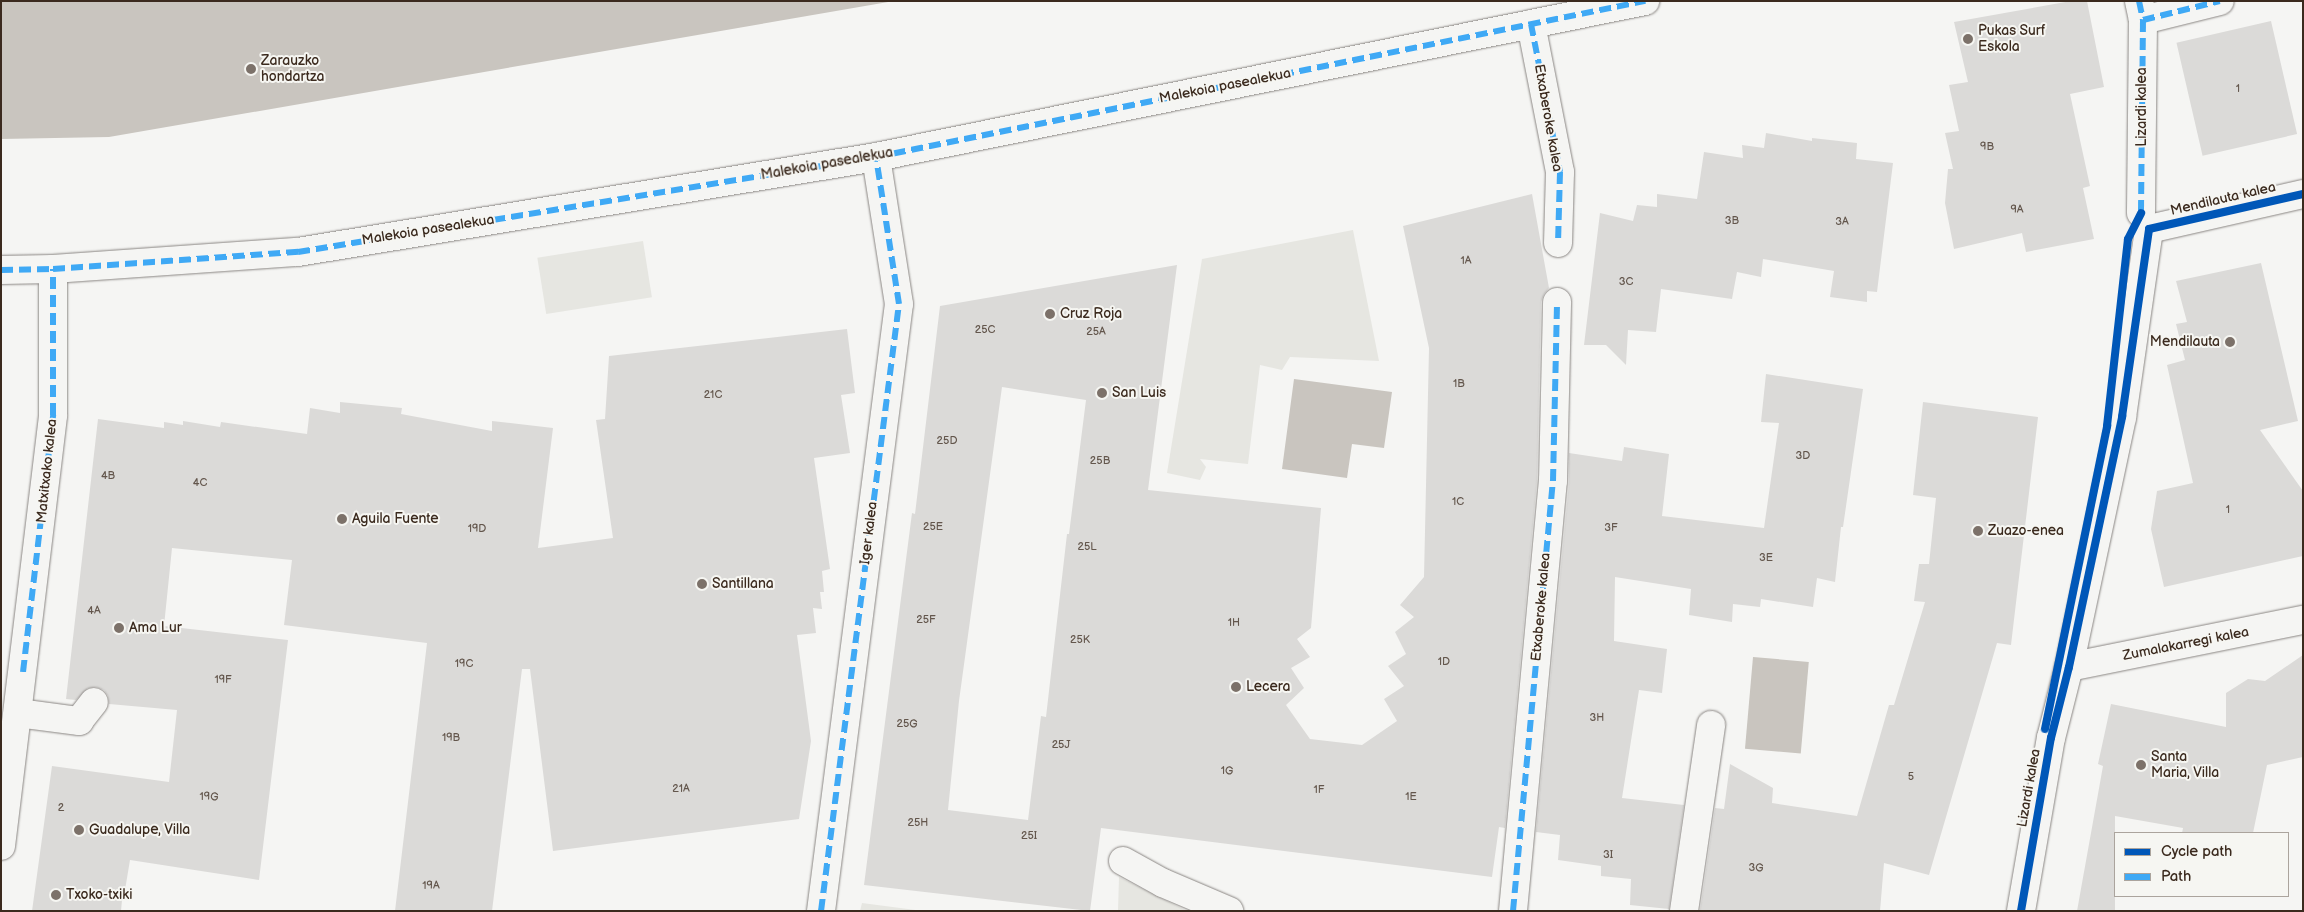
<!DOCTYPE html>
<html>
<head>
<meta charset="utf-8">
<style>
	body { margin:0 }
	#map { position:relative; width:2304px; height:912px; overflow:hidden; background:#f5f5f3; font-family:"Balsamiq Sans",sans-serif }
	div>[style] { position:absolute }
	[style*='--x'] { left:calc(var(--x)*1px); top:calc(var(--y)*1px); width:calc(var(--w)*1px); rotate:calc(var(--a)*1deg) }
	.green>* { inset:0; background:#e6e6e1; transform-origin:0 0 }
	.water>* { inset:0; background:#c9c5bf; transform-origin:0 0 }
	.building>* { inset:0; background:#dbdad8; transform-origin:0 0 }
	.roads { filter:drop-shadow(0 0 1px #8a8683) drop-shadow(0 0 1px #8a8683) }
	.minor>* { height:28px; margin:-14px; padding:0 14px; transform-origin:14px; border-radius:14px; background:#f5f5f3 }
	.quiet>* { height:6px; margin-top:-3px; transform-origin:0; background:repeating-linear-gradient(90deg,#3fa9f5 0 12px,transparent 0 18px) }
	.cycleway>* { height:8px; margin:-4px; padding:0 4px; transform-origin:4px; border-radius:4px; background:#0057b8 }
	.dots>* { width:14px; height:14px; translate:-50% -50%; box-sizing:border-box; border:2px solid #f6f6f2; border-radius:50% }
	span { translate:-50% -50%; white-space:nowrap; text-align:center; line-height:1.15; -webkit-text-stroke:4px #f6f6f2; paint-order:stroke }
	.number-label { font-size:11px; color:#63564c }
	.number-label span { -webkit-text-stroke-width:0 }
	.poi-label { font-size:14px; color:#3b2a1e }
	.left { translate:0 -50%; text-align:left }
	.right { translate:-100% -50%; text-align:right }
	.street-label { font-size:14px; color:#3b2a1e }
	.frame { position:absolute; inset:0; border:2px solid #3b2a1e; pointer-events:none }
	.legend { position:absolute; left:2114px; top:832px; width:175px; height:65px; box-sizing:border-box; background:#f6f6f2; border:1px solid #aba49d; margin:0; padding:6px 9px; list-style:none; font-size:15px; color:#3b2a1e }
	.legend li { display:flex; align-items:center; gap:10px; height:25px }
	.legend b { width:25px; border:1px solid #aba49d }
</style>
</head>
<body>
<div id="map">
	<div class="green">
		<i style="clip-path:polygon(1353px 230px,1379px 361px,1290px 357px,1282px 370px,1260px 365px,1248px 464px,1200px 459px,1206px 467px,1200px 480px,1167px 473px,1202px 259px)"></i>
		<i style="left:643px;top:241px;width:57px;height:107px;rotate:81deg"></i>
		<i style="clip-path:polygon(1119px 877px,1187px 911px,1118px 911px)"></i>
		<i style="clip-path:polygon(862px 903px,923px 911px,860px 911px)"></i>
	</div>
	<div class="water">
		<i style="clip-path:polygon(1px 1px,894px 1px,109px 137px,1px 139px)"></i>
		<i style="clip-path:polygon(1294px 379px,1392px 392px,1384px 448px,1352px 444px,1347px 478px,1282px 469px)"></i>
		<i style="left:1753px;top:657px;width:56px;height:92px;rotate:5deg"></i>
	</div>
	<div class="building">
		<i style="clip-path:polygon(2071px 1px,2087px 1px,2104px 87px,2070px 94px,2090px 186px,2083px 188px,2094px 239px,2026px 252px,2022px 233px,1954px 249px,1945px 203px,1948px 169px,1953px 169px,1945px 133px,1959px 131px,1949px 85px,1968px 82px,1954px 22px)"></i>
		<i style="left:2271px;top:21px;width:116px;height:97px;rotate:77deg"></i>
		<i style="clip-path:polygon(1766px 133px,1812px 141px,1812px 138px,1857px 143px,1856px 159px,1893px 163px,1877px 292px,1867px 291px,1867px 302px,1830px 297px,1834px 271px,1763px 259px,1761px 277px,1737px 272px,1732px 299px,1661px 289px,1656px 332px,1628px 330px,1626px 365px,1606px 345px,1584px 345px,1600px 213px,1633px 221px,1637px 205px,1657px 207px,1657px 194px,1697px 199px,1704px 152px,1743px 158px,1742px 145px,1764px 148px)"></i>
		<i style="clip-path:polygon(evenodd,1532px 194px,1549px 288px,1544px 294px,1541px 302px,1537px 480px,1505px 828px,1499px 827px,1492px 877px,1101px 828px,1090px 911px,864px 885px,912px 513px,915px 514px,940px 306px,1177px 265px,1148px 490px,1321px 508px,1311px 628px,1297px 639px,1310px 657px,1291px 668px,1304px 688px,1286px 705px,1310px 739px,1362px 745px,1397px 721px,1384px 699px,1404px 686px,1388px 666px,1406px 654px,1395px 632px,1414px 617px,1400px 605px,1424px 577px,1429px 348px,1403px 226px,1532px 194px,1002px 387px,1086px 400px,1069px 534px,1067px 534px,1046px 717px,1041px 716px,1028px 820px,948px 810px,959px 701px,1002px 387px)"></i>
		<i style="clip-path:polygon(2261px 263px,2298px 421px,2260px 430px,2303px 491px,2303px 556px,2164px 587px,2151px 529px,2157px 491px,2193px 483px,2167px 365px,2185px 360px,2176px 324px,2187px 322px,2176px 281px)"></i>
		<i style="clip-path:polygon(847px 329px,855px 393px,841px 395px,850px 453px,814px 458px,830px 569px,822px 571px,824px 592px,820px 592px,822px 609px,813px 608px,816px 633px,797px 635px,811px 741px,799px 819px,553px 851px,530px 669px,522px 669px,492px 911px,395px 911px,427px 643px,284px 625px,292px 560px,172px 548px,164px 626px,288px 640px,259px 880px,130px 860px,125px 890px,123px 889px,121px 911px,32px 911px,52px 766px,169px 782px,177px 710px,109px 704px,108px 696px,104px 690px,96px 687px,88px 688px,76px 700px,66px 699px,98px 419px,164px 428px,164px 422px,183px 425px,183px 421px,220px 427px,221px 422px,307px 434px,310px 408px,340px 413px,340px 402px,402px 408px,401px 414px,492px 431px,492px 421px,553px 428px,538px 548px,613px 538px,596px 420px,605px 419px,609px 356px)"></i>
		<i style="clip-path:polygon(1766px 374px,1863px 389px,1843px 527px,1841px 527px,1835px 582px,1817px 578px,1813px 607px,1761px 599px,1760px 607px,1733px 604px,1732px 622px,1689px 615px,1691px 589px,1615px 577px,1614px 641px,1667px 649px,1662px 693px,1639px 690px,1622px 798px,1684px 805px,1669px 909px,1630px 905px,1631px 879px,1601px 876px,1601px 866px,1558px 860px,1560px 835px,1536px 832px,1569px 482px,1569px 453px,1622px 461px,1624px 447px,1669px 454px,1662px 516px,1764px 528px,1779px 423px,1761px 422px)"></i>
		<i style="clip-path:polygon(1923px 402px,2038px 417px,2011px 645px,1997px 643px,1929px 875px,1884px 863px,1880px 911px,1700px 911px,1715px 808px,1724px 809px,1730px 764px,1773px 788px,1772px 803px,1857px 816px,1889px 705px,1894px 705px,1925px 602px,1914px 601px,1919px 564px,1929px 564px,1936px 498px,1913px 495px)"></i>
		<i style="clip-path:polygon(2303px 655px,2303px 757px,2267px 765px,2253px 833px,2182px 833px,2183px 828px,2115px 816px,2115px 911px,2077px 911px,2103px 766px,2098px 764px,2111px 704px,2226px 727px,2226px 693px,2248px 679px,2265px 681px)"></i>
	</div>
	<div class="roads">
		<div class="minor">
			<i style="--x:2139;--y:1;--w:19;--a:78"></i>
			<i style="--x:2143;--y:20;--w:193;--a:90.6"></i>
			<i style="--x:2143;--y:20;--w:79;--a:-13.9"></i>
			<i style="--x:1531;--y:24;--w:151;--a:78.9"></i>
			<i style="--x:1560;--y:172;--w:71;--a:91.6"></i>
			<i style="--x:1;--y:270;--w:52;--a:-1.1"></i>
			<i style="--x:53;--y:269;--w:246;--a:-4"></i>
			<i style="--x:298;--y:252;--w:586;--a:-9.33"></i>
			<i style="--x:876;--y:157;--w:785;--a:-11.47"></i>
			<i style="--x:2069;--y:667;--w:239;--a:-11.4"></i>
			<i style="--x:18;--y:713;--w:62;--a:7.5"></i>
			<i style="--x:79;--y:721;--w:24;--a:-52"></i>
			<i style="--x:1;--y:846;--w:434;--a:-83.1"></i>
			<i style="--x:53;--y:415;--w:146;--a:-90"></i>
			<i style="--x:1123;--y:861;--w:46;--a:28.8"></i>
			<i style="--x:1163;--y:883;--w:72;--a:23"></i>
			<i style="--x:821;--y:911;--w:612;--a:-82.68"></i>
			<i style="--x:899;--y:304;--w:149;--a:-98.9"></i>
			<i style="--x:1513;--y:911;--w:432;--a:-84.7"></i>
			<i style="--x:1553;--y:481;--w:179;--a:-88.7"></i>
			<i style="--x:1684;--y:911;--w:188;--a:-81.7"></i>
			<i style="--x:2021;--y:911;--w:176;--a:-80.2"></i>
			<i style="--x:2051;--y:738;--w:73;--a:-75.8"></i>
			<i style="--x:2069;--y:667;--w:256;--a:-78"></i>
			<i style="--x:2122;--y:417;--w:190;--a:-81.8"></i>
			<i style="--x:2149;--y:229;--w:158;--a:-12.8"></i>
		</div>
	</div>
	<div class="quiet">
		<i style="--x:2139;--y:1;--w:19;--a:78"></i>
		<i style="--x:2143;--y:20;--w:193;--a:90.6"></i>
		<i style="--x:2143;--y:20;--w:79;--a:-13.9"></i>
		<i style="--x:1531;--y:24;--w:151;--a:78.9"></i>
		<i style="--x:1560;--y:172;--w:71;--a:91.6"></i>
		<i style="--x:1;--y:270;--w:52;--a:-1.1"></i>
		<i style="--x:53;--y:269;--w:246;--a:-4"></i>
		<i style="--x:298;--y:252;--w:586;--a:-9.33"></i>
		<i style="--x:876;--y:157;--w:785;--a:-11.47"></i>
		<i style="--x:23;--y:672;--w:259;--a:-83.3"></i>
		<i style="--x:53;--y:415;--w:146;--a:-90"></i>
		<i style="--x:821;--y:911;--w:612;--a:-82.68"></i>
		<i style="--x:899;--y:304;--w:149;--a:-98.9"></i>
		<i style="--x:1513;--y:911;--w:432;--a:-84.7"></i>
		<i style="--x:1553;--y:481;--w:179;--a:-88.7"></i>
	</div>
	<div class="cycleway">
		<i style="--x:2045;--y:729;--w:309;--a:-78.4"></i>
		<i style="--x:2107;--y:426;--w:188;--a:-83.6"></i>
		<i style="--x:2128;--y:239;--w:29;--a:-63"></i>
		<i style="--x:2021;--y:911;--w:176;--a:-80.2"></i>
		<i style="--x:2051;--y:738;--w:73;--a:-75.8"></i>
		<i style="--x:2069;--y:667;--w:256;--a:-78"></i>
		<i style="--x:2122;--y:417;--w:190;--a:-81.8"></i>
		<i style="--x:2149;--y:229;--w:158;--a:-12.8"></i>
	</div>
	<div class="dots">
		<i style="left:1968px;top:39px;background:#7c7169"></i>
		<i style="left:251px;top:69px;background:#7c7169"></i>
		<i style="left:1050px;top:314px;background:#7c7169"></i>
		<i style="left:2230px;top:342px;background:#7c7169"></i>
		<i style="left:1102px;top:393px;background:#7c7169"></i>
		<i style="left:342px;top:519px;background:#7c7169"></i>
		<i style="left:1978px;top:531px;background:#7c7169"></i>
		<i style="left:702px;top:584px;background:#7c7169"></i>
		<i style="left:119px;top:628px;background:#7c7169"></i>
		<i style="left:1236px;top:687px;background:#7c7169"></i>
		<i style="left:2141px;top:765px;background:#7c7169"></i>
		<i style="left:79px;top:830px;background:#7c7169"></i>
		<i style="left:56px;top:895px;background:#7c7169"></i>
	</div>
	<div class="number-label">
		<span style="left:2238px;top:89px">1</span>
		<span style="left:1987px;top:147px">9B</span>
		<span style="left:2017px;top:210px">9A</span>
		<span style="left:1732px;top:221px">3B</span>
		<span style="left:1842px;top:222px">3A</span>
		<span style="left:1466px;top:261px">1A</span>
		<span style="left:1626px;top:282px">3C</span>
		<span style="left:985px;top:330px">25C</span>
		<span style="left:1096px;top:332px">25A</span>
		<span style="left:1459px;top:384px">1B</span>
		<span style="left:713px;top:395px">21C</span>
		<span style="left:947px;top:441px">25D</span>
		<span style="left:1803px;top:456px">3D</span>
		<span style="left:1100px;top:461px">25B</span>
		<span style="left:108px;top:476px">4B</span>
		<span style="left:200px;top:483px">4C</span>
		<span style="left:1458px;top:502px">1C</span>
		<span style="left:2228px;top:510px">1</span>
		<span style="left:933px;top:527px">25E</span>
		<span style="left:1611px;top:528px">3F</span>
		<span style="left:477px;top:529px">19D</span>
		<span style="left:1087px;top:547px">25L</span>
		<span style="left:1766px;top:558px">3E</span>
		<span style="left:94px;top:611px">4A</span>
		<span style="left:926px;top:620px">25F</span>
		<span style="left:1234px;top:623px">1H</span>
		<span style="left:1080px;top:640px">25K</span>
		<span style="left:1444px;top:662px">1D</span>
		<span style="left:464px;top:664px">19C</span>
		<span style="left:223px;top:680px">19F</span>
		<span style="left:1597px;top:718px">3H</span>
		<span style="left:907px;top:724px">25G</span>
		<span style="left:451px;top:738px">19B</span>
		<span style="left:1061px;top:745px">25J</span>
		<span style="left:1227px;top:771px">1G</span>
		<span style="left:1911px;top:777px">5</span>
		<span style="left:681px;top:789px">21A</span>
		<span style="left:1319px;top:790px">1F</span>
		<span style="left:209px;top:797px">19G</span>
		<span style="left:1411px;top:797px">1E</span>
		<span style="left:61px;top:808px">2</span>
		<span style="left:918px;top:823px">25H</span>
		<span style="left:1029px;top:836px">25I</span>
		<span style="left:1608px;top:855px">3I</span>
		<span style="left:1756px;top:868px">3G</span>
		<span style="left:431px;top:886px">19A</span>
	</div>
	<div class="poi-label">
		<span class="left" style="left:1978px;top:39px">Pukas Surf<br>Eskola</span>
		<span class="left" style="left:261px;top:69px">Zarauzko<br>hondartza</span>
		<span class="left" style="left:1060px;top:314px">Cruz Roja</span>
		<span class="right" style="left:2220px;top:342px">Mendilauta</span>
		<span class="left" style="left:1112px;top:393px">San Luis</span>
		<span class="left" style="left:352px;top:519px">Aguila Fuente</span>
		<span class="left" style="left:1988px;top:531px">Zuazo-enea</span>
		<span class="left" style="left:712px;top:584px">Santillana</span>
		<span class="left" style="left:129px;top:628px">Ama Lur</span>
		<span class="left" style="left:1246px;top:687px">Lecera</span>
		<span class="left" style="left:2151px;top:765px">Santa<br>Maria, Villa</span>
		<span class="left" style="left:89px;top:830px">Guadalupe, Villa</span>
		<span class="left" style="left:66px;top:895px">Txoko-txiki</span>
	</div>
	<div class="street-label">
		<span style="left:1225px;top:86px;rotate:-11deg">Malekoia pasealekua</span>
		<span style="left:2142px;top:107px;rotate:-90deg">Lizardi kalea</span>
		<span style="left:1548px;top:118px;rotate:80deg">Etxaberoke kalea</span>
		<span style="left:827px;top:164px;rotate:-10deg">Malekoia pasealekua</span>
		<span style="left:2223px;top:199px;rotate:-13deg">Mendilauta kalea</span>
		<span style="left:428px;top:230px;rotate:-9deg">Malekoia pasealekua</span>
		<span style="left:47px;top:471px;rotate:-84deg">Matxitxako kalea</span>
		<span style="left:869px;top:533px;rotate:-83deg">Iger kalea</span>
		<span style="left:1541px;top:607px;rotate:-85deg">Etxaberoke kalea</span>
		<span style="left:2186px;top:644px;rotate:-11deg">Zumalakarregi kalea</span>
		<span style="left:2029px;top:788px;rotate:-80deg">Lizardi kalea</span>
	</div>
	<div class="frame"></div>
	<ul class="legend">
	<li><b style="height:6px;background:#0057b8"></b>Cycle path</li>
	<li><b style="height:6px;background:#3fa9f5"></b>Path</li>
	</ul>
</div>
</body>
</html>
